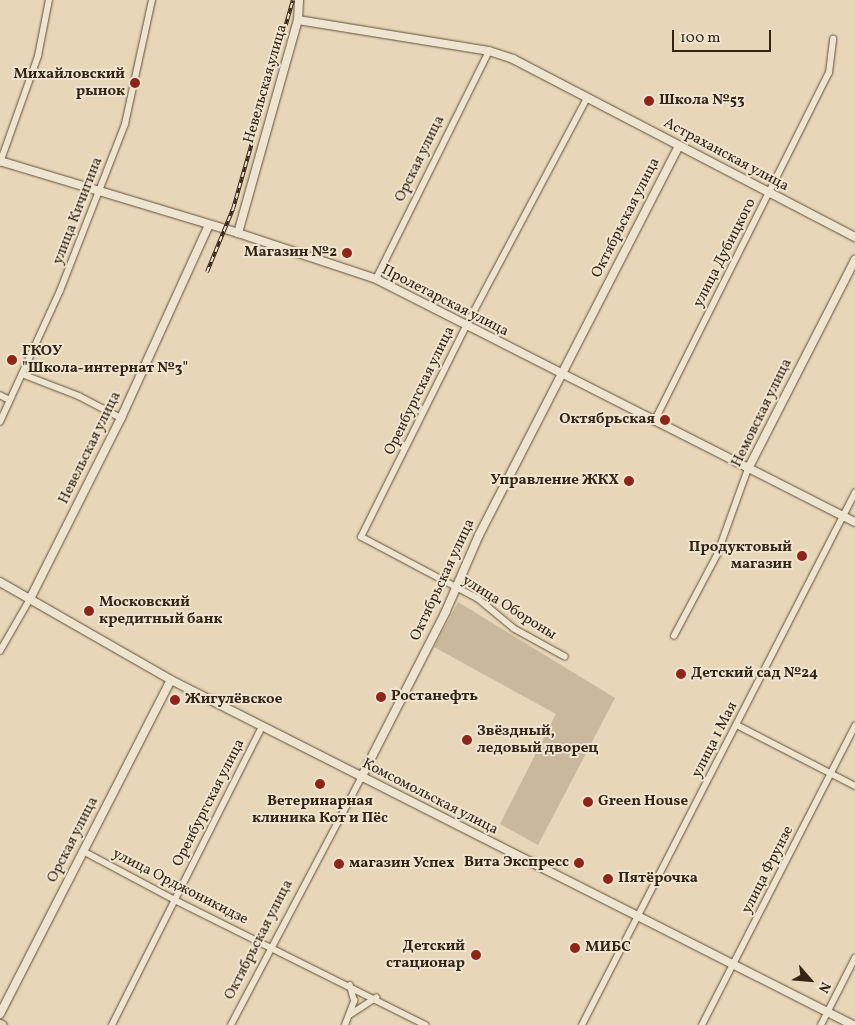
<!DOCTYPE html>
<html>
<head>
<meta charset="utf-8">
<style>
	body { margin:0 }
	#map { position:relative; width:855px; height:1025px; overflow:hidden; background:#e7d6b7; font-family:Vollkorn,serif }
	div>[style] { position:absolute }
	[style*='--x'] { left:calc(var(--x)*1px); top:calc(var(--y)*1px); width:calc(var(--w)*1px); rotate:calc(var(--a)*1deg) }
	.green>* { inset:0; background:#c9b89b }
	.roads { filter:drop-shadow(0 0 1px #61503c) drop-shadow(0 0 1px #61503c) }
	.street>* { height:5.5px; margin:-2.75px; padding:0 2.75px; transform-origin:2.75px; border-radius:2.75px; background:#efe4d0 }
	.secondary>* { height:8px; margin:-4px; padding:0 4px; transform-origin:4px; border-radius:4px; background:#efe4d0 }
	.primary>* { height:9px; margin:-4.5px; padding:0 4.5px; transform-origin:4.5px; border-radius:4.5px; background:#e7d6b7 }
	.rail>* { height:4px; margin-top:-2px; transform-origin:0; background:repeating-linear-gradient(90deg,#efe4d0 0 5.5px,#342413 0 11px); box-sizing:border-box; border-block:1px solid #342413 }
	.dots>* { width:14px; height:14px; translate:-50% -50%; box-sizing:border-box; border:2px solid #efe4d0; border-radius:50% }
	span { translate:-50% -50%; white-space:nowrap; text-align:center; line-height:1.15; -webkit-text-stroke:4px #efe4d0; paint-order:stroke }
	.poi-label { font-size:15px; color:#342413; font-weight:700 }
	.right { translate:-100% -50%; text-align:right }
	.left { translate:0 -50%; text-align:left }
	.street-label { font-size:15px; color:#342413 }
	.north { position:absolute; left:785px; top:955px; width:50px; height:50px; -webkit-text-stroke:4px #efe4d0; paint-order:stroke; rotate:117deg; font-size:14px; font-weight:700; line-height:20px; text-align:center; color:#342413 }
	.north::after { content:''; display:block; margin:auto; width:18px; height:22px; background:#342413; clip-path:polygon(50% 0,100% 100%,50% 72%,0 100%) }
	.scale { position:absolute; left:672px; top:30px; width:99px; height:22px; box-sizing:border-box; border:2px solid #342413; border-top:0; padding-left:6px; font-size:15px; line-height:18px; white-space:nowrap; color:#342413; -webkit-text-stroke:4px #efe4d0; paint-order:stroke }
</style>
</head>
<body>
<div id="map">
	<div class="green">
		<i style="clip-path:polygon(458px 602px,615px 698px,538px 845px,500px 824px,556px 714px,434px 647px)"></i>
	</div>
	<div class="roads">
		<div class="street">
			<i style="--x:0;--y:163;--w:114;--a:-70.4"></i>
			<i style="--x:38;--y:56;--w:57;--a:-78.9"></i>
			<i style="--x:376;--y:279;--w:254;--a:-63.6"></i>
			<i style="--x:22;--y:374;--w:61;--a:21.1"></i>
			<i style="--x:79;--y:396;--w:47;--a:27.6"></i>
			<i style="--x:0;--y:395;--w:9;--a:27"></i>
			<i style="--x:0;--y:422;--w:144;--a:-65.4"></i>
			<i style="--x:60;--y:291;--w:179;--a:-68.7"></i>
			<i style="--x:125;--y:124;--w:127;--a:-77.7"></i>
			<i style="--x:654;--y:422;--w:390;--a:-63.4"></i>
			<i style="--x:829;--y:73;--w:34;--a:-83"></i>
			<i style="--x:674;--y:636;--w:92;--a:-62"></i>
			<i style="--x:717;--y:555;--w:91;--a:-70.2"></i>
			<i style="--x:0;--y:651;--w:60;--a:-60"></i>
			<i style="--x:565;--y:657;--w:58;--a:-151.2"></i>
			<i style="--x:514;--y:629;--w:47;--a:-140.2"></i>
			<i style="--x:478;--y:599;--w:132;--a:-152.1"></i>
			<i style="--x:361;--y:537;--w:236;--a:-63.5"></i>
			<i style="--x:466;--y:326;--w:258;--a:-62"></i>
			<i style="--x:737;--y:725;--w:133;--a:27.3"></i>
			<i style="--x:83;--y:851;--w:104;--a:28"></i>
			<i style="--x:175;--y:900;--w:280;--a:26.5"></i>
			<i style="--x:351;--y:1014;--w:30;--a:-33"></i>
			<i style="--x:112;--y:1025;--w:334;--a:-63.3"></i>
			<i style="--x:231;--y:1025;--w:279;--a:-62.2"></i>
			<i style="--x:345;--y:1025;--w:26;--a:-69"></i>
			<i style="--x:354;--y:1001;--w:16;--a:-105"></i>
			<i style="--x:582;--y:1025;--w:598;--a:-62.84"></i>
			<i style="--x:702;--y:1025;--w:336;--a:-62.9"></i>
			<i style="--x:821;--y:1025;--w:75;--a:-63.1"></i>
		</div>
		<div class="secondary">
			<i style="--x:298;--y:20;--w:193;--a:9.2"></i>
			<i style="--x:489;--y:51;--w:25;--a:18"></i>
			<i style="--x:513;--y:59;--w:386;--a:27.5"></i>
			<i style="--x:0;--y:161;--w:249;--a:16.8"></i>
			<i style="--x:238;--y:233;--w:145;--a:18.4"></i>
			<i style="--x:376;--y:279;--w:537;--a:26.9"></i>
			<i style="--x:238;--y:233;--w:221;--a:-74.3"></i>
			<i style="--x:298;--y:20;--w:20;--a:-87"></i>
			<i style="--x:748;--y:469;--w:235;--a:-62.9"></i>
			<i style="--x:0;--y:582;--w:197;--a:29.8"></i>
			<i style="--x:171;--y:680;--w:764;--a:26.83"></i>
			<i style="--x:30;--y:599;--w:203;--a:-63.3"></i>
			<i style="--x:121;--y:418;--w:212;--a:-65.5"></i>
			<i style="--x:361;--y:778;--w:187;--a:-63"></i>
			<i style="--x:446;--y:611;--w:83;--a:-66.5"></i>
			<i style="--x:479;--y:535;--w:437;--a:-62.8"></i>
			<i style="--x:0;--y:1014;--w:375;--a:-62.9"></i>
		</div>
		<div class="primary">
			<i style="--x:0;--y:1024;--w:2;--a:27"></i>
		</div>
	</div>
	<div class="rail">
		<i style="--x:207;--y:272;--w:68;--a:-67.6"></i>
		<i style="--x:233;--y:209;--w:217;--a:-74"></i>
	</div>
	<div class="dots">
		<i style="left:135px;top:83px;background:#8f2418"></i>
		<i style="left:649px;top:101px;background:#8f2418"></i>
		<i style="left:347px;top:253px;background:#8f2418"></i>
		<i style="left:12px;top:360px;background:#8f2418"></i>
		<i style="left:665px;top:420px;background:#8f2418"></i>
		<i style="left:629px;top:481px;background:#8f2418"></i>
		<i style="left:802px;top:556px;background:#8f2418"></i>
		<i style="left:89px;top:611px;background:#8f2418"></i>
		<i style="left:681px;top:674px;background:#8f2418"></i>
		<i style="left:381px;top:697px;background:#8f2418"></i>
		<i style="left:175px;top:700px;background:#8f2418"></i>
		<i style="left:467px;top:740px;background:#8f2418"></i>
		<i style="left:320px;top:784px;background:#8f2418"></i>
		<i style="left:588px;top:802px;background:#8f2418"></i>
		<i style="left:579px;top:863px;background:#8f2418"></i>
		<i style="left:339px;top:864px;background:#8f2418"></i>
		<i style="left:608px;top:879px;background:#8f2418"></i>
		<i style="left:575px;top:948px;background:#8f2418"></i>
		<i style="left:476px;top:955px;background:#8f2418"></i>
	</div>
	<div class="poi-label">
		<span class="right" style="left:125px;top:83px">Михайловский<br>рынок</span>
		<span class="left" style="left:659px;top:101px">Школа №53</span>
		<span class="right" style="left:337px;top:253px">Магазин №2</span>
		<span class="left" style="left:22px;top:360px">ГКОУ<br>"Школа-интернат №3"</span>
		<span class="right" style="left:655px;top:420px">Октябрьская</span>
		<span class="right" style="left:619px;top:481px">Управление ЖКХ</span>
		<span class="right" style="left:792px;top:556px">Продуктовый<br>магазин</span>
		<span class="left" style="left:99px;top:611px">Московский<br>кредитный банк</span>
		<span class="left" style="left:691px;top:674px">Детский сад №24</span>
		<span class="left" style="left:391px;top:697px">Ростанефть</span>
		<span class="left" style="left:185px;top:700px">Жигулёвское</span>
		<span class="left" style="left:477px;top:740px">Звёздный,<br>ледовый дворец</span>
		<span style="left:320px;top:810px">Ветеринарная<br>клиника Кот и Пёс</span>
		<span class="left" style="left:598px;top:802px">Green House</span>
		<span class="right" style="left:569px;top:863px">Вита Экспресс</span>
		<span class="left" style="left:349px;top:864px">магазин Успех</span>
		<span class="left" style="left:618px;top:879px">Пятёрочка</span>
		<span class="right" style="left:465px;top:955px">Детский<br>стационар</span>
		<span class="left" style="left:585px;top:948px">МИБС</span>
	</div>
	<div class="street-label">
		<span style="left:266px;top:84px;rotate:-74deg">Невельская улица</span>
		<span style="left:726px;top:155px;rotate:28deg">Астраханская улица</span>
		<span style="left:420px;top:159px;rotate:-64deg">Орская улица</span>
		<span style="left:78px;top:211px;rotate:-69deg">улица Кичигина</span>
		<span style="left:626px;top:218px;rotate:-63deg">Октябрьская улица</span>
		<span style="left:725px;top:253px;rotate:-63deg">улица Дубицкого</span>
		<span style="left:445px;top:301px;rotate:27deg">Пролетарская улица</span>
		<span style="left:420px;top:391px;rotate:-64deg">Оренбургская улица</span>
		<span style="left:762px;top:413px;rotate:-64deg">Немовская улица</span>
		<span style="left:90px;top:448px;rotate:-64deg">Невельская улица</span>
		<span style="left:443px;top:580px;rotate:-65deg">Октябрьская улица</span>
		<span style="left:509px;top:608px;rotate:32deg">улица Обороны</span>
		<span style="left:715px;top:740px;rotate:-63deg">улица 1 Мая</span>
		<span style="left:430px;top:797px;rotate:27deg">Комсомольская улица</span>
		<span style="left:209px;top:803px;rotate:-63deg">Оренбургская улица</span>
		<span style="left:73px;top:840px;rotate:-63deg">Орская улица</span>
		<span style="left:768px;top:870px;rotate:-63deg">улица Фрунзе</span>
		<span style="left:180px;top:887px;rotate:27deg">улица Орджоникидзе</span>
		<span style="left:259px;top:940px;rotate:-63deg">Октябрьская улица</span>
	</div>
	<div class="north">N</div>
	<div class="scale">100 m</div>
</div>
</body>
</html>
